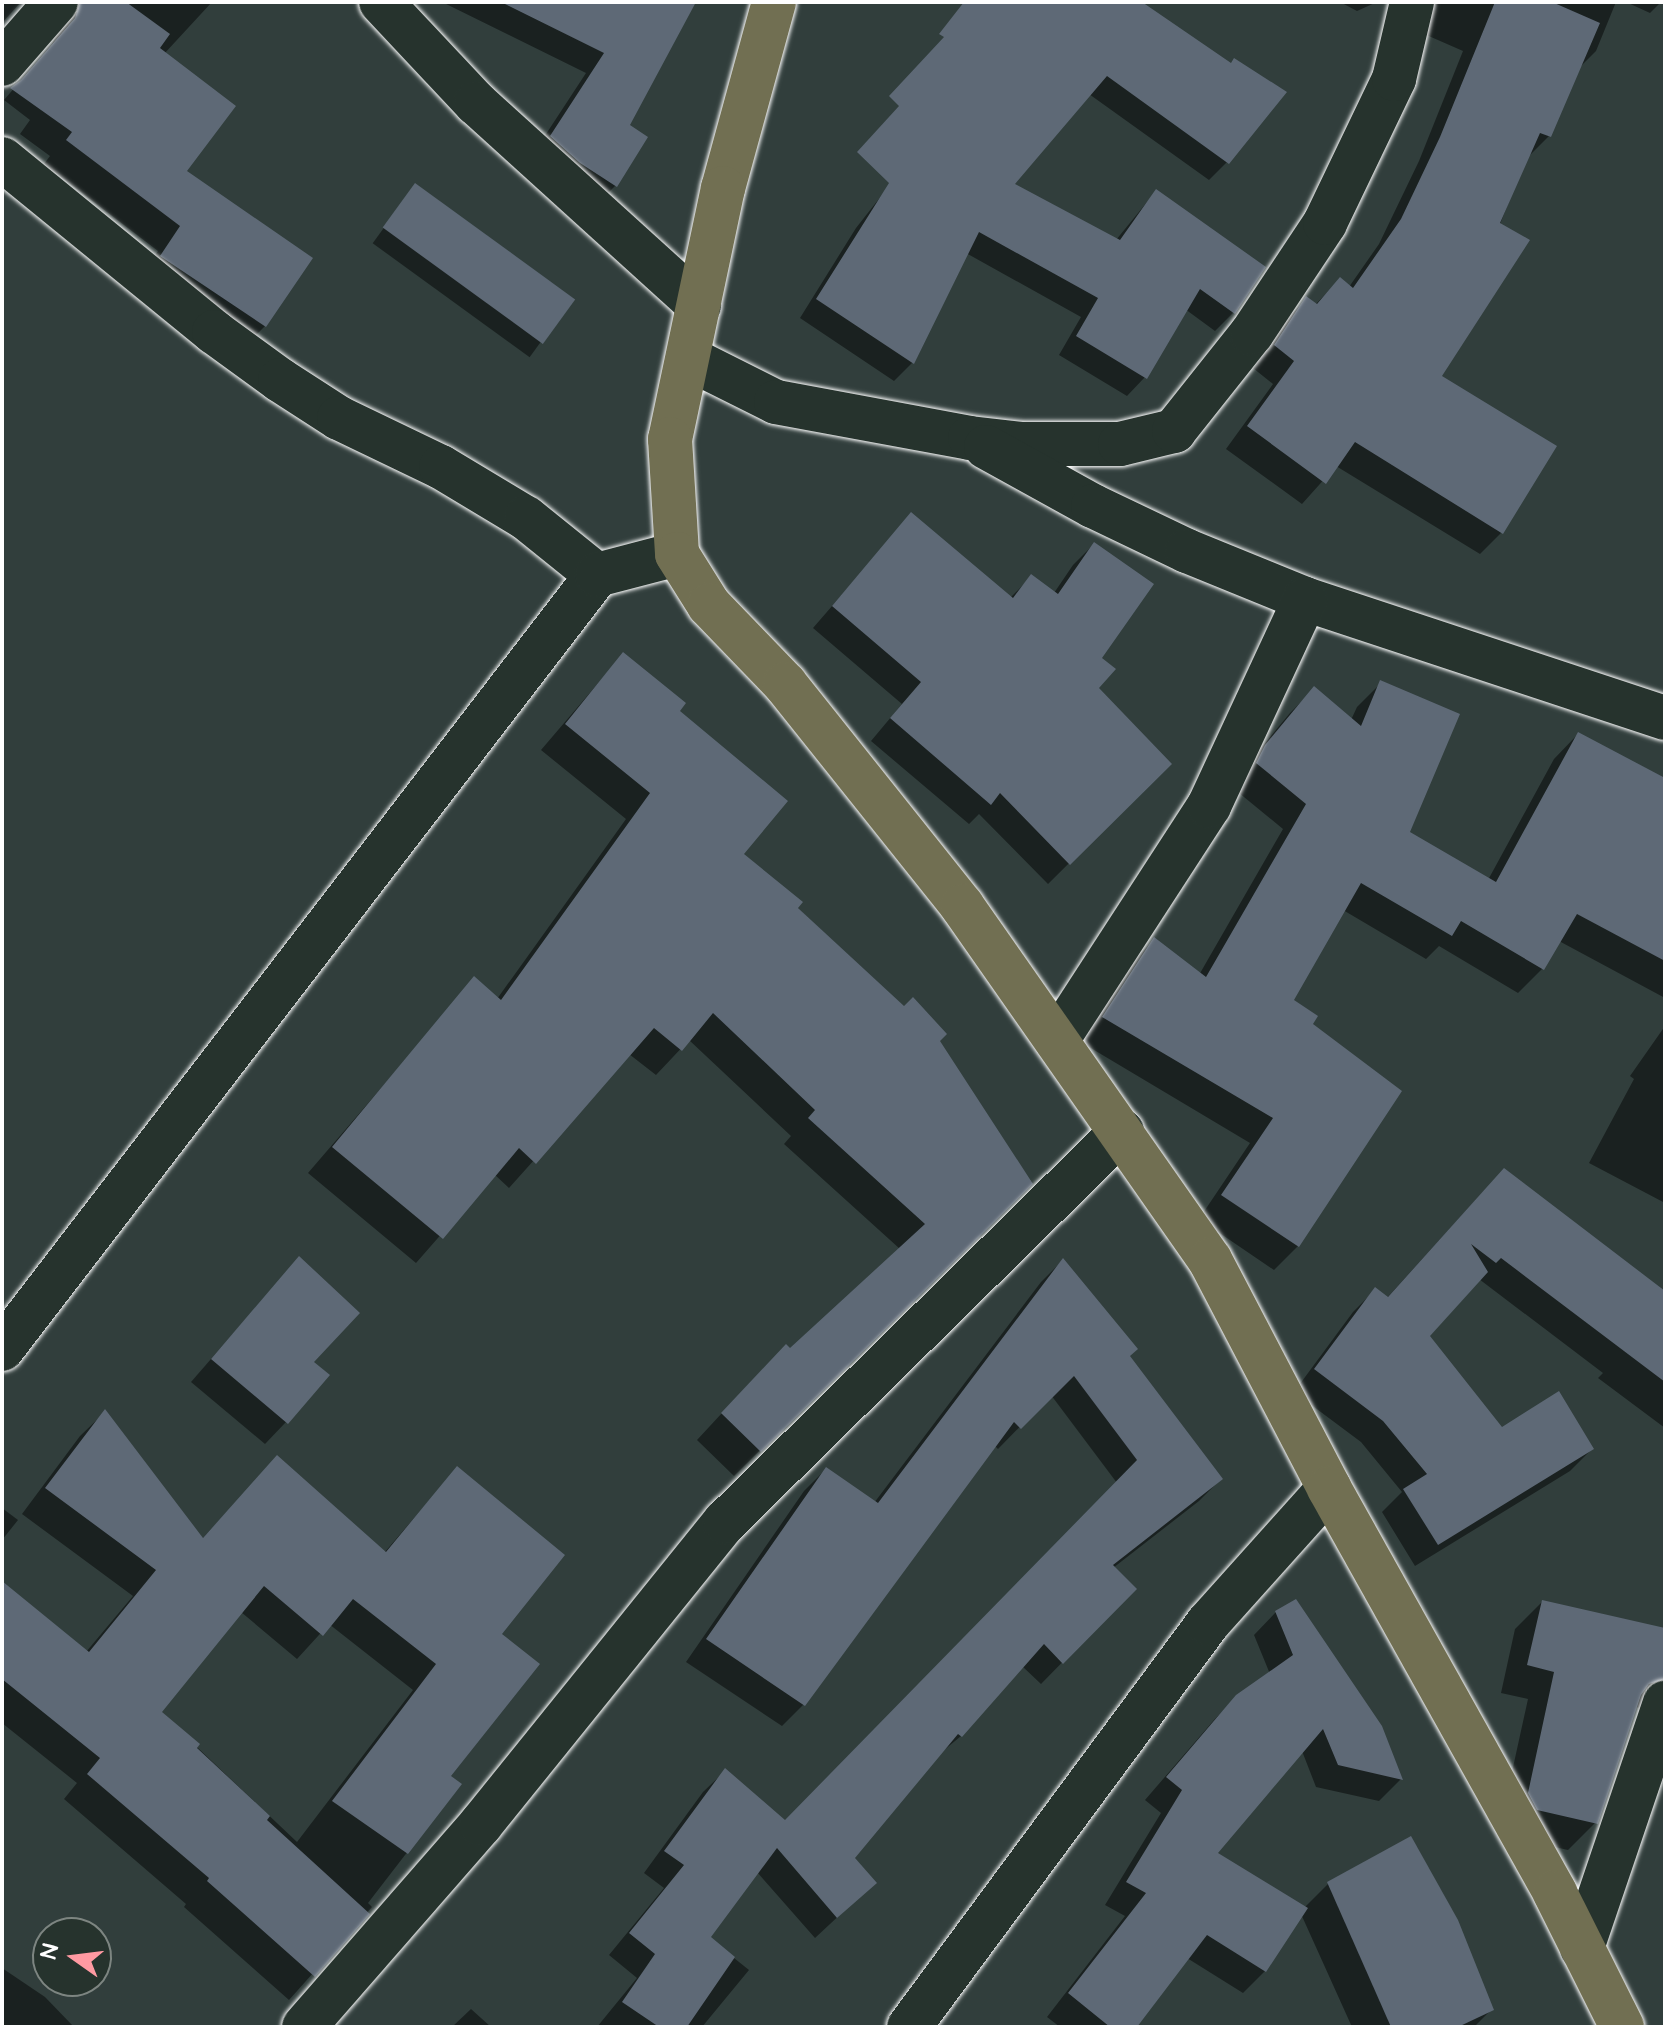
<!DOCTYPE html>
<html>
<head>
<meta charset="utf-8">
<style>
	body { margin:0 }
	#map { position:relative; width:1667px; height:2029px; overflow:hidden; background:#313e3c; font-family:"Architects Daughter",sans-serif }
	div>[style] { position:absolute }
	[style*='--x'] { left:calc(var(--x)*1px); top:calc(var(--y)*1px); width:calc(var(--w)*1px); rotate:calc(var(--a)*1deg) }
	.shadow>* { inset:0; background:#0007; transform-origin:0 0 }
	.building>* { inset:0; background:#5e6976; transform-origin:0 0 }
	.roads { filter:drop-shadow(0 0 2px #fff) drop-shadow(0 0 2px #fff) }
	.minor>* { height:44px; margin:-22px; padding:0 22px; transform-origin:22px; border-radius:22px; background:#26332d }
	.major>* { height:44px; margin:-22px; padding:0 22px; transform-origin:22px; border-radius:22px; background:#716f52 }
	span { translate:-50% -50%; white-space:nowrap; text-align:center; line-height:1.15; -webkit-text-stroke:6px #26332d; paint-order:stroke }
	.frame { position:absolute; inset:0; border:4px solid #fff; pointer-events:none }
	.north { position:absolute; left:32px; top:1917px; width:80px; height:80px; box-sizing:border-box; background:#26332d; border:2px solid #7d8581; border-radius:50%; rotate:284deg; font-size:22px; font-weight:700; line-height:32px; text-align:center; color:#fff }
	.north::after { content:''; display:block; margin:auto; width:28px; height:36px; background:#ff9aa2; clip-path:polygon(50% 0,100% 100%,50% 72%,0 100%) }
</style>
</head>
<body>
<div id="map">
	<div class="shadow">
		<i style="clip-path:polygon(2px 2px,21px 2px,2px 23px)"></i>
		<i style="clip-path:polygon(39px 2px,212px 2px,164px 54px,184px 172px,265px 326px,241px 350px,138px 280px,158px 251px,44px 164px,50px 156px,20px 134px,30px 120px,4px 100px,52px 44px,58px 31px)"></i>
		<i style="clip-path:polygon(442px 2px,694px 2px,627px 126px,646px 138px,615px 186px,595px 206px,531px 157px,586px 73px)"></i>
		<i style="clip-path:polygon(1034px 2px,1138px 2px,1227px 162px,1209px 180px,1089px 94px,1012px 185px,1116px 240px,1156px 191px,1233px 313px,1215px 331px,1185px 309px,1145px 377px,1127px 396px,1059px 355px,1081px 317px,966px 253px,912px 363px,894px 381px,800px 318px,856px 228px)"></i>
		<i style="clip-path:polygon(1340px 2px,1377px 2px,1357px 11px)"></i>
		<i style="clip-path:polygon(1400px 2px,1616px 2px,1596px 51px,1579px 68px,1549px 136px,1526px 159px,1439px 377px,1502px 532px,1480px 554px,1336px 466px,1302px 504px,1226px 449px,1273px 384px,1253px 368px,1284px 321px,1307px 299px,1315px 305px,1340px 279px,1349px 287px,1379px 244px,1419px 161px,1463px 51px,1415px 30px)"></i>
		<i style="clip-path:polygon(1626px 2px,1661px 2px,1650px 13px)"></i>
		<i style="left:415px;top:185px;width:194px;height:72px;rotate:36deg"></i>
		<i style="clip-path:polygon(911px 515px,1010px 598px,1031px 577px,1054px 593px,1073px 565px,1094px 544px,1100px 658px,1096px 688px,1169px 764px,1048px 884px,979px 814px,969px 824px,871px 741px,902px 704px,813px 628px)"></i>
		<i style="clip-path:polygon(623px 654px,677px 711px,741px 854px,938px 1041px,1030px 1183px,734px 1476px,697px 1440px,760px 1372px,790px 1351px,900px 1249px,784px 1144px,791px 1136px,689px 1040px,656px 1075px,629px 1054px,509px 1188px,494px 1174px,416px 1263px,308px 1173px,475px 979px,497px 999px,626px 819px,541px 750px)"></i>
		<i style="clip-path:polygon(1381px 683px,1407px 833px,1488px 880px,1554px 759px,1578px 734px,1665px 852px,1665px 998px,1559px 941px,1542px 969px,1518px 993px,1439px 946px,1426px 959px,1343px 910px,1291px 1000px,1311px 1024px,1298px 1246px,1274px 1270px,1199px 1219px,1250px 1143px,1079px 1041px,1130px 964px,1154px 940px,1199px 975px,1283px 829px,1233px 788px,1241px 772px,1290px 713px,1314px 689px,1351px 720px,1357px 707px)"></i>
		<i style="clip-path:polygon(1665px 1026px,1665px 1203px,1589px 1163px,1634px 1079px,1630px 1076px)"></i>
		<i style="clip-path:polygon(1482px 1193px,1665px 1301px,1665px 1428px,1598px 1378px,1603px 1373px,1479px 1279px,1428px 1336px,1502px 1430px,1592px 1449px,1570px 1471px,1415px 1566px,1382px 1512px,1402px 1492px,1361px 1442px,1294px 1392px,1353px 1312px,1375px 1290px,1386px 1299px)"></i>
		<i style="clip-path:polygon(299px 1258px,311px 1362px,286px 1422px,265px 1444px,191px 1382px)"></i>
		<i style="clip-path:polygon(1062px 1261px,1128px 1357px,1221px 1479px,1199px 1501px,1113px 1568px,1134px 1589px,1041px 1684px,1022px 1666px,961px 1736px,937px 1756px,852px 1858px,874px 1883px,815px 1938px,757px 1872px,709px 1938px,749px 1970px,702px 2027px,597px 2027px,637px 1978px,609px 1955px,664px 1888px,644px 1873px,703px 1792px,725px 1771px,785px 1822px,1117px 1483px,1051px 1395px,998px 1449px,994px 1445px,803px 1705px,782px 1726px,686px 1662px,804px 1491px,826px 1469px,874px 1503px,1041px 1282px)"></i>
		<i style="clip-path:polygon(evenodd,105px 1412px,202px 1539px,277px 1458px,384px 1553px,457px 1468px,499px 1634px,448px 1776px,459px 1785px,368px 1903px,372px 1907px,289px 2000px,184px 1907px,186px 1904px,64px 1799px,77px 1783px,2px 1723px,2px 1584px,86px 1652px,133px 1596px,22px 1514px,80px 1436px,105px 1412px,241px 1612px,297px 1659px,329px 1624px,413px 1690px,297px 1842px,160px 1712px,241px 1612px)"></i>
		<i style="clip-path:polygon(2px 1508px,18px 1520px,2px 1540px)"></i>
		<i style="clip-path:polygon(1542px 1602px,1665px 1630px,1665px 1696px,1650px 1710px,1635px 1707px,1596px 1822px,1568px 1850px,1510px 1837px,1501px 1822px,1528px 1699px,1501px 1693px,1515px 1629px)"></i>
		<i style="clip-path:polygon(1276px 1612px,1401px 1779px,1379px 1801px,1316px 1787px,1302px 1751px,1215px 1854px,1304px 1908px,1328px 1884px,1410px 1838px,1491px 2010px,1474px 2027px,1352px 2027px,1301px 1914px,1265px 1971px,1243px 1993px,1187px 1958px,1134px 2027px,1060px 2027px,1047px 2017px,1125px 1916px,1105px 1905px,1161px 1813px,1145px 1800px,1214px 1720px,1237px 1696px,1270px 1674px,1254px 1635px)"></i>
		<i style="clip-path:polygon(2px 1968px,45px 1997px,74px 2027px,2px 2027px)"></i>
		<i style="clip-path:polygon(471px 2009px,491px 2027px,452px 2027px)"></i>
	</div>
	<div class="building">
		<i style="clip-path:polygon(80px 2px,126px 2px,170px 34px,160px 48px,236px 106px,187px 171px,313px 258px,266px 327px,160px 256px,180px 226px,66px 140px,72px 132px,10px 88px,21px 80px,75px 18px)"></i>
		<i style="clip-path:polygon(501px 2px,696px 2px,630px 125px,648px 137px,617px 187px,580px 163px,550px 136px,604px 53px)"></i>
		<i style="clip-path:polygon(964px 2px,1142px 2px,1231px 63px,1234px 58px,1287px 92px,1229px 164px,1107px 76px,1015px 184px,1120px 240px,1156px 189px,1266px 267px,1235px 314px,1200px 289px,1147px 379px,1076px 336px,1098px 298px,979px 232px,914px 364px,816px 299px,889px 183px,857px 152px,899px 106px,889px 96px,944px 37px,939px 34px)"></i>
		<i style="clip-path:polygon(1495px 2px,1552px 2px,1600px 23px,1551px 137px,1540px 133px,1500px 223px,1530px 240px,1442px 376px,1557px 446px,1503px 534px,1355px 442px,1326px 484px,1247px 426px,1294px 361px,1274px 345px,1306px 296px,1317px 304px,1340px 277px,1353px 288px,1401px 219px,1440px 137px)"></i>
		<i style="left:415px;top:183px;width:198px;height:55px;rotate:36deg"></i>
		<i style="clip-path:polygon(911px 512px,1013px 598px,1031px 574px,1058px 594px,1094px 542px,1154px 584px,1102px 658px,1116px 669px,1099px 688px,1172px 764px,1070px 865px,1000px 793px,991px 805px,890px 718px,921px 682px,832px 606px)"></i>
		<i style="clip-path:polygon(623px 652px,686px 703px,680px 711px,788px 801px,744px 854px,803px 902px,798px 908px,904px 1006px,913px 997px,947px 1034px,940px 1041px,1033px 1184px,761px 1452px,721px 1413px,786px 1344px,790px 1348px,925px 1224px,808px 1118px,815px 1110px,713px 1013px,682px 1051px,654px 1028px,536px 1164px,519px 1148px,443px 1239px,332px 1147px,474px 976px,501px 1000px,650px 793px,565px 724px)"></i>
		<i style="clip-path:polygon(1380px 680px,1460px 714px,1410px 832px,1496px 882px,1578px 732px,1665px 778px,1665px 961px,1577px 914px,1544px 970px,1461px 921px,1452px 936px,1361px 883px,1294px 1000px,1318px 1016px,1313px 1024px,1402px 1091px,1299px 1247px,1221px 1195px,1273px 1118px,1102px 1017px,1154px 937px,1206px 977px,1306px 804px,1256px 763px,1265px 745px,1314px 686px,1361px 726px)"></i>
		<i style="clip-path:polygon(1504px 1168px,1665px 1291px,1665px 1382px,1501px 1258px,1496px 1263px,1471px 1244px,1488px 1272px,1430px 1336px,1502px 1427px,1559px 1391px,1594px 1449px,1438px 1545px,1403px 1489px,1427px 1474px,1383px 1421px,1314px 1369px,1375px 1287px,1388px 1297px)"></i>
		<i style="clip-path:polygon(299px 1256px,360px 1313px,314px 1362px,330px 1375px,288px 1424px,211px 1359px)"></i>
		<i style="clip-path:polygon(1063px 1258px,1138px 1349px,1130px 1356px,1223px 1479px,1113px 1565px,1137px 1589px,1063px 1664px,1044px 1644px,962px 1737px,958px 1734px,855px 1858px,877px 1883px,837px 1918px,777px 1848px,711px 1937px,735px 1957px,687px 2027px,659px 2027px,622px 2002px,655px 1954px,629px 1933px,684px 1865px,664px 1851px,725px 1768px,785px 1820px,1137px 1460px,1074px 1376px,1021px 1429px,1014px 1422px,805px 1706px,706px 1639px,826px 1467px,878px 1503px)"></i>
		<i style="clip-path:polygon(105px 1409px,203px 1538px,277px 1455px,386px 1552px,457px 1466px,565px 1555px,502px 1634px,540px 1664px,451px 1776px,462px 1784px,408px 1854px,332px 1801px,436px 1664px,353px 1599px,323px 1636px,264px 1586px,162px 1712px,200px 1744px,197px 1748px,270px 1816px,267px 1820px,370px 1914px,315px 1977px,207px 1881px,209px 1878px,87px 1774px,100px 1758px,2px 1679px,2px 1581px,89px 1652px,156px 1570px,45px 1488px)"></i>
		<i style="clip-path:polygon(1296px 1599px,1382px 1726px,1403px 1780px,1338px 1765px,1323px 1729px,1218px 1853px,1308px 1908px,1266px 1972px,1207px 1935px,1137px 2027px,1110px 2027px,1068px 1993px,1146px 1893px,1126px 1882px,1182px 1790px,1166px 1777px,1236px 1695px,1293px 1655px,1275px 1611px)"></i>
		<i style="clip-path:polygon(1542px 1600px,1665px 1628px,1665px 1679px,1649px 1684px,1641px 1695px,1598px 1824px,1537px 1810px,1528px 1793px,1554px 1672px,1527px 1665px)"></i>
		<i style="clip-path:polygon(1411px 1836px,1458px 1920px,1494px 2010px,1458px 2027px,1391px 2027px,1327px 1882px)"></i>
	</div>
	<div class="roads">
		<div class="minor">
			<i style="--x:381;--y:2;--w:139;--a:46.8"></i>
			<i style="--x:476;--y:103;--w:301;--a:42.2"></i>
			<i style="--x:2;--y:64;--w:82;--a:-48.9"></i>
			<i style="--x:2;--y:159;--w:274;--a:39.2"></i>
			<i style="--x:214;--y:332;--w:82;--a:36"></i>
			<i style="--x:280;--y:380;--w:70;--a:32.8"></i>
			<i style="--x:339;--y:418;--w:113;--a:25.7"></i>
			<i style="--x:441;--y:467;--w:99;--a:31"></i>
			<i style="--x:526;--y:518;--w:91;--a:38.8"></i>
			<i style="--x:688;--y:358;--w:98;--a:26.6"></i>
			<i style="--x:776;--y:402;--w:197;--a:10.5"></i>
			<i style="--x:970;--y:438;--w:53;--a:6.5"></i>
			<i style="--x:1023;--y:444;--w:97;--a:0"></i>
			<i style="--x:1120;--y:444;--w:56;--a:-13.5"></i>
			<i style="--x:1174;--y:431;--w:125;--a:-51.5"></i>
			<i style="--x:1252;--y:333;--w:132;--a:-56.4"></i>
			<i style="--x:1325;--y:223;--w:160;--a:-64.4"></i>
			<i style="--x:1394;--y:79;--w:79;--a:-76.8"></i>
			<i style="--x:986;--y:447;--w:122;--a:28.9"></i>
			<i style="--x:1093;--y:506;--w:104;--a:25.6"></i>
			<i style="--x:1187;--y:551;--w:127;--a:22.1"></i>
			<i style="--x:1305;--y:599;--w:379;--a:18.3"></i>
			<i style="--x:1057;--y:1040;--w:279;--a:-57"></i>
			<i style="--x:1209;--y:806;--w:228;--a:-65.1"></i>
			<i style="--x:2;--y:1349;--w:976;--a:-52.45"></i>
			<i style="--x:597;--y:575;--w:83;--a:-14.7"></i>
			<i style="--x:1582;--y:1948;--w:259;--a:-71.3"></i>
			<i style="--x:304;--y:2027;--w:269;--a:-48.9"></i>
			<i style="--x:481;--y:1824;--w:388;--a:-51.1"></i>
			<i style="--x:725;--y:1522;--w:557;--a:-44.56"></i>
			<i style="--x:909;--y:2027;--w:503;--a:-53.49"></i>
			<i style="--x:1208;--y:1623;--w:181;--a:-48.1"></i>
		</div>
		<div class="major">
			<i style="--x:774;--y:2;--w:193;--a:105.3"></i>
			<i style="--x:723;--y:188;--w:257;--a:101.9"></i>
			<i style="--x:670;--y:439;--w:115;--a:86.5"></i>
			<i style="--x:677;--y:554;--w:60;--a:57.9"></i>
			<i style="--x:709;--y:605;--w:110;--a:46.1"></i>
			<i style="--x:785;--y:684;--w:284;--a:51.4"></i>
			<i style="--x:962;--y:906;--w:432;--a:55"></i>
			<i style="--x:1210;--y:1260;--w:257;--a:62.4"></i>
			<i style="--x:1329;--y:1488;--w:464;--a:60.8"></i>
			<i style="--x:1555;--y:1893;--w:150;--a:63.4"></i>
		</div>
	</div>
	<div class="frame"></div>
	<div class="north">N</div>
</div>
</body>
</html>
